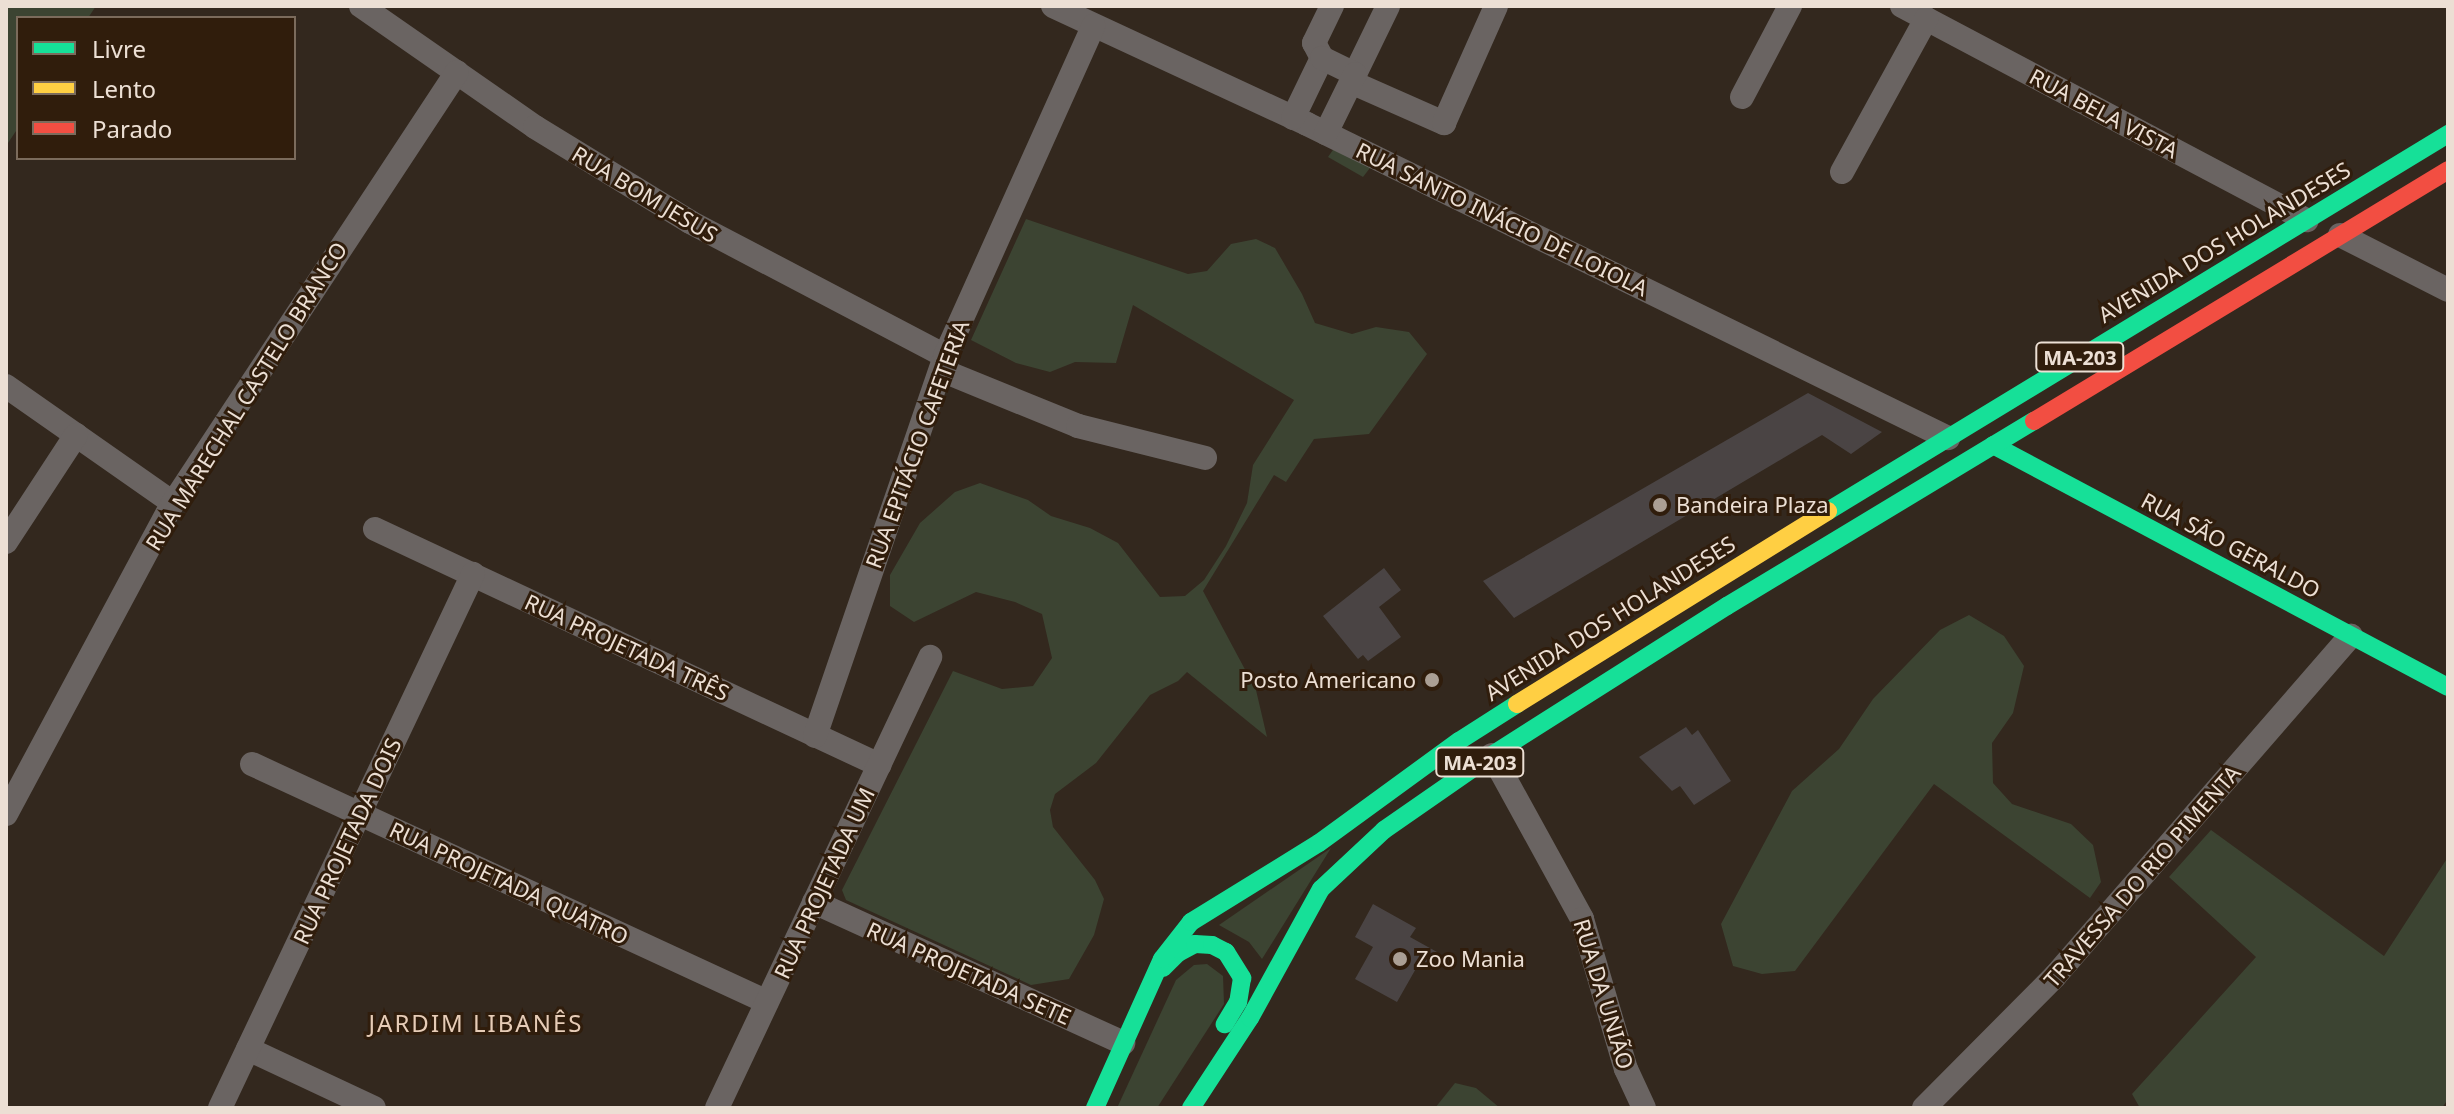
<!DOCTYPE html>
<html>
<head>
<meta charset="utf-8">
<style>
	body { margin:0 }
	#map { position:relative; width:2454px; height:1114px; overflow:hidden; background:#33281e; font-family:"Noto Sans",sans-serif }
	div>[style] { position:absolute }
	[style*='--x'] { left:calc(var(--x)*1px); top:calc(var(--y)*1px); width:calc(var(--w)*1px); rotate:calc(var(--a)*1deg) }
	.green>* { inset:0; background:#3c4432 }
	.building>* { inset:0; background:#4a4444 }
	.street>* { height:24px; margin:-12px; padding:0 12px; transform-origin:12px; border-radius:12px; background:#6a6462 }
	.fast>* { height:18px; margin:-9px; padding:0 9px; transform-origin:9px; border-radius:9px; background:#16e098 }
	.slow>* { height:18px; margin:-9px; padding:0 9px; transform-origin:9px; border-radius:9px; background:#ffcf43 }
	.jam>* { height:18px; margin:-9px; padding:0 9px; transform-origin:9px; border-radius:9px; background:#f24e42 }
	.dots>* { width:22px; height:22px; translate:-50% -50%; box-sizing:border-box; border:4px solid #301d0c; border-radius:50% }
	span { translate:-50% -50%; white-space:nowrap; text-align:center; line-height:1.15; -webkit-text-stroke:6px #301d0c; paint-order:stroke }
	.shield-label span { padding:2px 6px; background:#301d0c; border:2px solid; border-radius:6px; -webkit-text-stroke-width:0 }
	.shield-label { font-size:20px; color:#ecdfd4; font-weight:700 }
	.street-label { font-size:22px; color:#ecdfd4 }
	.poi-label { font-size:22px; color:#ecdfd4 }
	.left { translate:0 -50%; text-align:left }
	.right { translate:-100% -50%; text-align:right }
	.neighbourhood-label { font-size:24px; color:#e6ccb7; letter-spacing:2px }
	.frame { position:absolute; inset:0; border:8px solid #ecdfd4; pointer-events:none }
	.legend { position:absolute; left:16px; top:16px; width:280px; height:144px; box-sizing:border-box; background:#301d0c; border:2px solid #7b6b5c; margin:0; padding:10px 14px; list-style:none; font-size:24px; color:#ecdfd4 }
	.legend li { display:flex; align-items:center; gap:16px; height:40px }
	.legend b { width:40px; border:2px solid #7b6b5c }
</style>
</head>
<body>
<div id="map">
	<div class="green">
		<i style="clip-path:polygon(6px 6px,96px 6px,88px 18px,18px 18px,18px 128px,6px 146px)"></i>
		<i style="clip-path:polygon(1335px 147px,1373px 164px,1363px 177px,1328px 157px)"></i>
		<i style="clip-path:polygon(1026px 219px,1188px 274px,1207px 271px,1231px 244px,1256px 239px,1275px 248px,1302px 294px,1315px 323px,1352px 334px,1376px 327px,1409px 332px,1427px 354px,1369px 434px,1314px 439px,1286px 482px,1274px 475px,1203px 591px,1256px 690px,1267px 737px,1187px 672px,1178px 681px,1150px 695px,1096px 763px,1055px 794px,1050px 810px,1053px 827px,1095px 880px,1104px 899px,1094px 935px,1069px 979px,1031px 985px,846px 900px,842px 890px,953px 671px,1002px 689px,1033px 686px,1052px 658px,1042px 614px,1015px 602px,976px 592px,914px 622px,890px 606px,890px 575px,920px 523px,955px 492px,980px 483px,1028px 500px,1051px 516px,1090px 528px,1118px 543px,1160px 597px,1185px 596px,1204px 580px,1226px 546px,1247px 503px,1253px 465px,1294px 400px,1133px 305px,1116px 363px,1075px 362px,1050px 372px,1016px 363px,971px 340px)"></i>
		<i style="clip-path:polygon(1969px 615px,2004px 636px,2024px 666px,2013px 713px,1992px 743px,1993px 783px,2012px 804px,2071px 824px,2093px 845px,2101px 882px,2090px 898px,1934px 784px,1795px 971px,1762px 974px,1733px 966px,1721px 924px,1792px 791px,1839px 749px,1873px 699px,1940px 630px)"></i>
		<i style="clip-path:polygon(2211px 830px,2384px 956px,2448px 857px,2448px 1099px,2442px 1108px,2140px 1108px,2132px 1094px,2256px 957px,2169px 877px)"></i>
		<i style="clip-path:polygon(1331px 848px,1262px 959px,1249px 942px,1219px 925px)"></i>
		<i style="clip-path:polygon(1207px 964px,1223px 976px,1224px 1004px,1157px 1108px,1117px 1108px,1176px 980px,1194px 965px)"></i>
		<i style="clip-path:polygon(1455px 1083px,1476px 1088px,1500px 1108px,1435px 1108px)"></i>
	</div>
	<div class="building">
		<i style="clip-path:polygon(1808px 393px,1882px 432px,1851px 454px,1822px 435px,1514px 618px,1483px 581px)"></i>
		<i style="clip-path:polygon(1384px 568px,1401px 590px,1379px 607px,1401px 637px,1368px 661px,1363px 655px,1358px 659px,1323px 616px)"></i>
		<i style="clip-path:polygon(1686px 727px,1692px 735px,1698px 730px,1731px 781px,1694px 805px,1680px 786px,1672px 791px,1639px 757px)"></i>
		<i style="clip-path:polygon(1373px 904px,1416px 928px,1410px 937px,1437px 952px,1427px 970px,1418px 965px,1397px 1002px,1355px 979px,1373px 947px,1355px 937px)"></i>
	</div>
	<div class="street">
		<i style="--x:361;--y:6;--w:212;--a:34.8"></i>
		<i style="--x:535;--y:127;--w:182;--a:31.5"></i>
		<i style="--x:690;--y:222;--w:288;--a:27.7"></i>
		<i style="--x:1053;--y:6;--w:280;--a:24.9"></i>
		<i style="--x:1307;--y:124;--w:714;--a:26.1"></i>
		<i style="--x:1902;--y:6;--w:458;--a:27.9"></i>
		<i style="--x:1322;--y:58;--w:17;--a:-118"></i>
		<i style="--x:1314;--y:43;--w:41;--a:-64.1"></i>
		<i style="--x:1355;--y:74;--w:76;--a:-64.1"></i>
		<i style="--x:1351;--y:82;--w:102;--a:23.8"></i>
		<i style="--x:1444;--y:123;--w:128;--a:-66"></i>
		<i style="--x:1742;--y:97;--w:103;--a:-62.2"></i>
		<i style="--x:1293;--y:118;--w:67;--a:-64.2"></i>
		<i style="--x:1322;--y:58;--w:37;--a:26"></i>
		<i style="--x:1355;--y:74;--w:66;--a:116.2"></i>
		<i style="--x:1842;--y:172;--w:175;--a:-61.2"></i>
		<i style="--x:2340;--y:235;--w:121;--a:27"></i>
		<i style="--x:941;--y:370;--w:148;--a:22.2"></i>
		<i style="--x:1078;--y:426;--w:131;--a:14.1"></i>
		<i style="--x:6;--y:386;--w:204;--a:35"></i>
		<i style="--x:375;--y:529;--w:557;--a:25.09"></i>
		<i style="--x:6;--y:542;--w:128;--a:-56.8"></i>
		<i style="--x:815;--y:736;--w:402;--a:-71.1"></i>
		<i style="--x:945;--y:356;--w:362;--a:-65.8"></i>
		<i style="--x:1492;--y:755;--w:187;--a:61.2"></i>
		<i style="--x:1582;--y:919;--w:156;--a:73.7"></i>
		<i style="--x:1626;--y:1069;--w:43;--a:65.2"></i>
		<i style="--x:252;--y:764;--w:567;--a:24.8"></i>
		<i style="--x:6;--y:814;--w:353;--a:-61.8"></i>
		<i style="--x:173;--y:503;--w:516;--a:-56.62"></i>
		<i style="--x:814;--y:902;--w:340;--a:24.5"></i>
		<i style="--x:248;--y:1049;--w:139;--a:25.1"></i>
		<i style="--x:220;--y:1108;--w:591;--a:-64.65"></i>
		<i style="--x:717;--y:1108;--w:499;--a:-64.7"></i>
		<i style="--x:1924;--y:1108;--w:186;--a:-45.2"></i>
		<i style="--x:2055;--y:976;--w:451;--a:-49"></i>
	</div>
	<div class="fast">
		<i style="--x:1993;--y:445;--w:515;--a:28.01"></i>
		<i style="--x:1828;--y:511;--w:726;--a:-31.3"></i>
		<i style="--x:1163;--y:968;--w:21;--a:-45"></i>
		<i style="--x:1178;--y:953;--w:19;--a:-28"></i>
		<i style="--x:1195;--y:944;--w:17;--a:3"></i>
		<i style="--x:1212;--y:945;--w:16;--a:27"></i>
		<i style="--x:1226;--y:952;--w:31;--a:58"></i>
		<i style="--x:1242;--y:978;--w:24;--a:99"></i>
		<i style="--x:1238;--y:1002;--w:26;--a:121"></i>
		<i style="--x:1095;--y:1108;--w:163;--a:-65.8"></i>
		<i style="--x:1162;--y:959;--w:47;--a:-51.9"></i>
		<i style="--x:1191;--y:922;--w:150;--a:-31.7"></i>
		<i style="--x:1319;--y:843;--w:173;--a:-36.1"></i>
		<i style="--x:1459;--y:741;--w:69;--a:-32.5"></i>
		<i style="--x:1191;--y:1108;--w:108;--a:-56.8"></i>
		<i style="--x:1250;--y:1018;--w:147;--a:-61.2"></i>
		<i style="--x:1321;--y:889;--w:86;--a:-43.1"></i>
		<i style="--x:1384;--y:830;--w:131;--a:-34.8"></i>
		<i style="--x:1492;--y:755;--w:278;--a:-32.4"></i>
		<i style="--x:1727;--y:606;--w:358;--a:-31.1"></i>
	</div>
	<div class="slow">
		<i style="--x:1517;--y:704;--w:366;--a:-31.8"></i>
	</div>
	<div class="jam">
		<i style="--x:2034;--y:421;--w:484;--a:-31.2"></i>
	</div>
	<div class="dots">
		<i style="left:1660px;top:505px;background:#ab9f94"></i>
		<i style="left:1432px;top:680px;background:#ab9f94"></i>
		<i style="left:1400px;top:959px;background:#ab9f94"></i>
	</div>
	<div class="shield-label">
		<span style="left:2080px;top:357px">MA-203</span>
		<span style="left:1480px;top:762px">MA-203</span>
	</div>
	<div class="street-label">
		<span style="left:2104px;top:113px;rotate:28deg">RUA BELA VISTA</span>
		<span style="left:645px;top:194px;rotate:31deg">RUA BOM JESUS</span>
		<span style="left:1502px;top:219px;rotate:26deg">RUA SANTO INÁCIO DE LOIOLA</span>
		<span style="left:2224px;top:242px;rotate:-31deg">AVENIDA DOS HOLANDESES</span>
		<span style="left:246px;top:396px;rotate:-58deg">RUA MARECHAL CASTELO BRANCO</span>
		<span style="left:917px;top:444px;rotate:-70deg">RUA EPITÁCIO CAFETERIA</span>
		<span style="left:2231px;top:545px;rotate:28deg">RUA SÃO GERALDO</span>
		<span style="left:1610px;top:618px;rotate:-32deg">AVENIDA DOS HOLANDESES</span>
		<span style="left:627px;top:647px;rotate:25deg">RUA PROJETADA TRÊS</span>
		<span style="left:347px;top:841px;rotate:-65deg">RUA PROJETADA DOIS</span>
		<span style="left:2142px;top:876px;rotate:-49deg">TRAVESSA DO RIO PIMENTA</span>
		<span style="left:509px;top:883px;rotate:25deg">RUA PROJETADA QUATRO</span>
		<span style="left:824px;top:883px;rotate:-65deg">RUA PROJETADA UM</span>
		<span style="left:969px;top:973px;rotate:24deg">RUA PROJETADA SETE</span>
		<span style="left:1604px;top:994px;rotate:73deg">RUA DA UNIÃO</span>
	</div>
	<div class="poi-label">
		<span class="left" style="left:1676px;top:505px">Bandeira Plaza</span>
		<span class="right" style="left:1416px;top:680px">Posto Americano</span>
		<span class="left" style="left:1416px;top:959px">Zoo Mania</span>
	</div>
	<div class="neighbourhood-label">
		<span style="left:476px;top:1023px">JARDIM LIBANÊS</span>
	</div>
	<div class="frame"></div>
	<ul class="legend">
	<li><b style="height:10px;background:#16e098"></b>Livre</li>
	<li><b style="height:10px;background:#ffcf43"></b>Lento</li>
	<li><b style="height:10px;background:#f24e42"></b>Parado</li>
	</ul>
</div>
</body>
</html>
